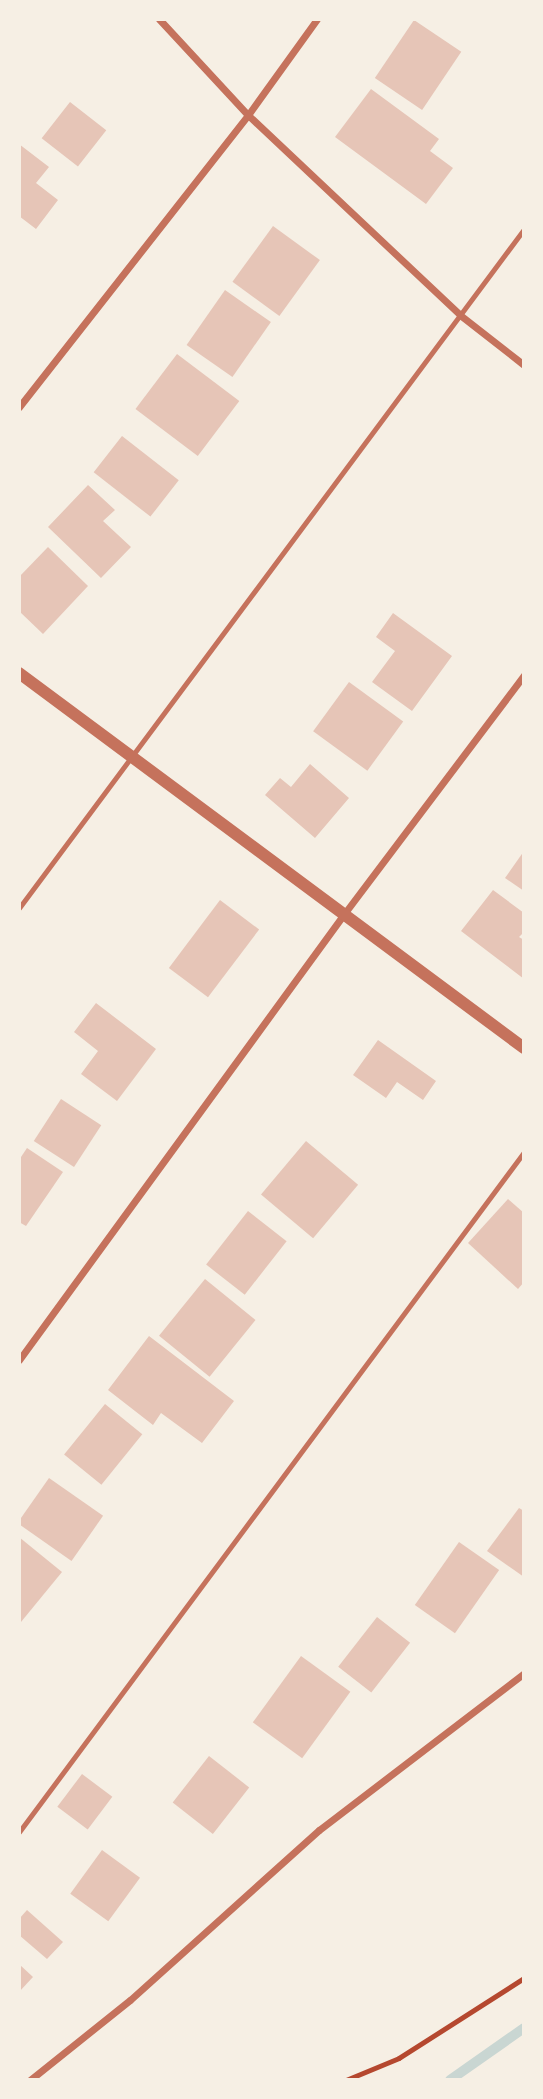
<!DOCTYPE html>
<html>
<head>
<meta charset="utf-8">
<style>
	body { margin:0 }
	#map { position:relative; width:543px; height:2099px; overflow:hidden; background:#f6efe4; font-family:Jost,sans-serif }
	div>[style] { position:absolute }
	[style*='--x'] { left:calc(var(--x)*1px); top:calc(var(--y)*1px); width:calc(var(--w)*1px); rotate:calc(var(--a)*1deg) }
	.stream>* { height:10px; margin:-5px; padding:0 5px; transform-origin:5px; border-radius:5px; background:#c9d6d2 }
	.building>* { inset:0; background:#e6c5b7; transform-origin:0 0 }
	.path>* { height:4.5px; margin:-2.25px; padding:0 2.25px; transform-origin:2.25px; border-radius:2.25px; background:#b5482f }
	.service>* { height:5px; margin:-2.5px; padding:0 2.5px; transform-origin:2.5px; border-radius:2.5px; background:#c5725c }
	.minor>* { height:7px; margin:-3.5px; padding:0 3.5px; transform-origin:3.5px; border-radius:3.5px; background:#c5725c }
	.tertiary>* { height:12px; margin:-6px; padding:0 6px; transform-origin:6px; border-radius:6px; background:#c5725c }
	span { translate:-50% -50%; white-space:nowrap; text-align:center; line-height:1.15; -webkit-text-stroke:6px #f6efe4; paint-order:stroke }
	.frame { position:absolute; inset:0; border:21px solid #f6efe4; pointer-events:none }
</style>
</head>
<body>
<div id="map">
	<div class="stream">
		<i style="--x:450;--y:2080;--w:90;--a:-35.1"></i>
	</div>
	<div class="building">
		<i style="left:414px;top:20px;width:57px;height:70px;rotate:34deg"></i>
		<i style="clip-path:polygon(371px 89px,439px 139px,430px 151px,453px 168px,426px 204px,335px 137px)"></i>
		<i style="left:70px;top:102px;width:46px;height:46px;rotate:38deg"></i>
		<i style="clip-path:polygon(19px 144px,49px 167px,36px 183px,58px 200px,36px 229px,19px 216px)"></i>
		<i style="left:273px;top:226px;width:58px;height:69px;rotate:36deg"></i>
		<i style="left:225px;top:290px;width:56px;height:67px;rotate:35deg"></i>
		<i style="left:177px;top:354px;width:78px;height:69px;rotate:37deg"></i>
		<i style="left:122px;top:436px;width:72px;height:46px;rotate:38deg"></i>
		<i style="clip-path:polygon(88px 485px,115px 510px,103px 521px,131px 547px,101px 578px,48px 527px)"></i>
		<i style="clip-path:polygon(48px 547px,88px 586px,43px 634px,19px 611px,19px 577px)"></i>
		<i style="clip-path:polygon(393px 613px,452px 656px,412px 711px,372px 682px,395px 651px,376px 637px)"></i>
		<i style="left:349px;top:682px;width:67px;height:61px;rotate:36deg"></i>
		<i style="clip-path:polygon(310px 764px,349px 798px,315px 838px,265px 795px,280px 778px,291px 787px)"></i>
		<i style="clip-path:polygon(524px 851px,524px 891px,505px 878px)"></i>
		<i style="clip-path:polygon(493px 890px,524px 913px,524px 932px,519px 937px,524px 940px,524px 979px,461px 931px)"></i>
		<i style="left:220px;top:900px;width:49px;height:85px;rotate:37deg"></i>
		<i style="clip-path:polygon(96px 1003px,156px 1049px,117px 1101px,81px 1074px,98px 1051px,74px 1032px)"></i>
		<i style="clip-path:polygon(378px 1040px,436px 1081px,423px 1100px,397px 1082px,386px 1098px,353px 1075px)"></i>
		<i style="left:61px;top:1099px;width:48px;height:50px;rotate:33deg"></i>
		<i style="left:306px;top:1141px;width:68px;height:70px;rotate:40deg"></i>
		<i style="clip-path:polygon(27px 1148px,63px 1172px,26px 1226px,19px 1222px,19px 1160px)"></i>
		<i style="clip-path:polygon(508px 1199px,524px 1213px,524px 1282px,518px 1289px,468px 1243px)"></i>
		<i style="left:248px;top:1211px;width:49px;height:68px;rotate:38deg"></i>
		<i style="left:205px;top:1279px;width:65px;height:73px;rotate:39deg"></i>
		<i style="clip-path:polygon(149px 1336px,234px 1401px,202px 1443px,161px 1413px,153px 1425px,108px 1390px)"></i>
		<i style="left:105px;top:1404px;width:48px;height:65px;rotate:39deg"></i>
		<i style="left:49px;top:1478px;width:66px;height:55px;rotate:35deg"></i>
		<i style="clip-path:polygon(519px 1508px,524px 1511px,524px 1577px,487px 1551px)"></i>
		<i style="clip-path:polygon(19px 1537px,62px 1572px,21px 1622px,19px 1621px)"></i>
		<i style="left:459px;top:1542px;width:49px;height:77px;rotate:35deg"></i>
		<i style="left:377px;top:1617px;width:42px;height:63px;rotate:38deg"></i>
		<i style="left:301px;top:1656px;width:61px;height:82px;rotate:36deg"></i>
		<i style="left:209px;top:1756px;width:51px;height:59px;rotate:38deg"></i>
		<i style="left:82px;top:1774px;width:38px;height:41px;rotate:37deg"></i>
		<i style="left:102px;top:1850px;width:47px;height:54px;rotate:36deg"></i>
		<i style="clip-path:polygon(27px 1910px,63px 1942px,47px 1959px,19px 1935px,19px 1919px)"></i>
		<i style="clip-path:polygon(19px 1964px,33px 1977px,19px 1992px)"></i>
	</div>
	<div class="path">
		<i style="--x:346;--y:2080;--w:57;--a:-22.5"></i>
		<i style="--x:399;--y:2058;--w:148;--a:-32.6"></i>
	</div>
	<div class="service">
		<i style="--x:19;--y:908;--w:846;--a:-53.36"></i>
		<i style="--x:19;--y:1832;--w:847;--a:-53.4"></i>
	</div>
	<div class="minor">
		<i style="--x:159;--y:19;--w:131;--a:47.2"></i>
		<i style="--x:248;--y:115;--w:291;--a:43.3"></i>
		<i style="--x:460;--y:315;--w:81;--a:38"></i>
		<i style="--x:19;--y:407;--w:371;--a:-51.9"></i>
		<i style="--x:248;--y:115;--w:118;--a:-54.3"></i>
		<i style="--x:19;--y:1360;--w:552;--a:-53.92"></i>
		<i style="--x:344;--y:914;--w:299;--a:-53"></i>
		<i style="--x:30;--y:2080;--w:128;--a:-38.7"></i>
		<i style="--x:130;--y:2000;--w:254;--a:-42"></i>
		<i style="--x:319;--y:1830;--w:258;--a:-37.4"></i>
	</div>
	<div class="tertiary">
		<i style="--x:19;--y:673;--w:629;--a:36.6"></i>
	</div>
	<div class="frame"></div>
</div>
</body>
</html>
